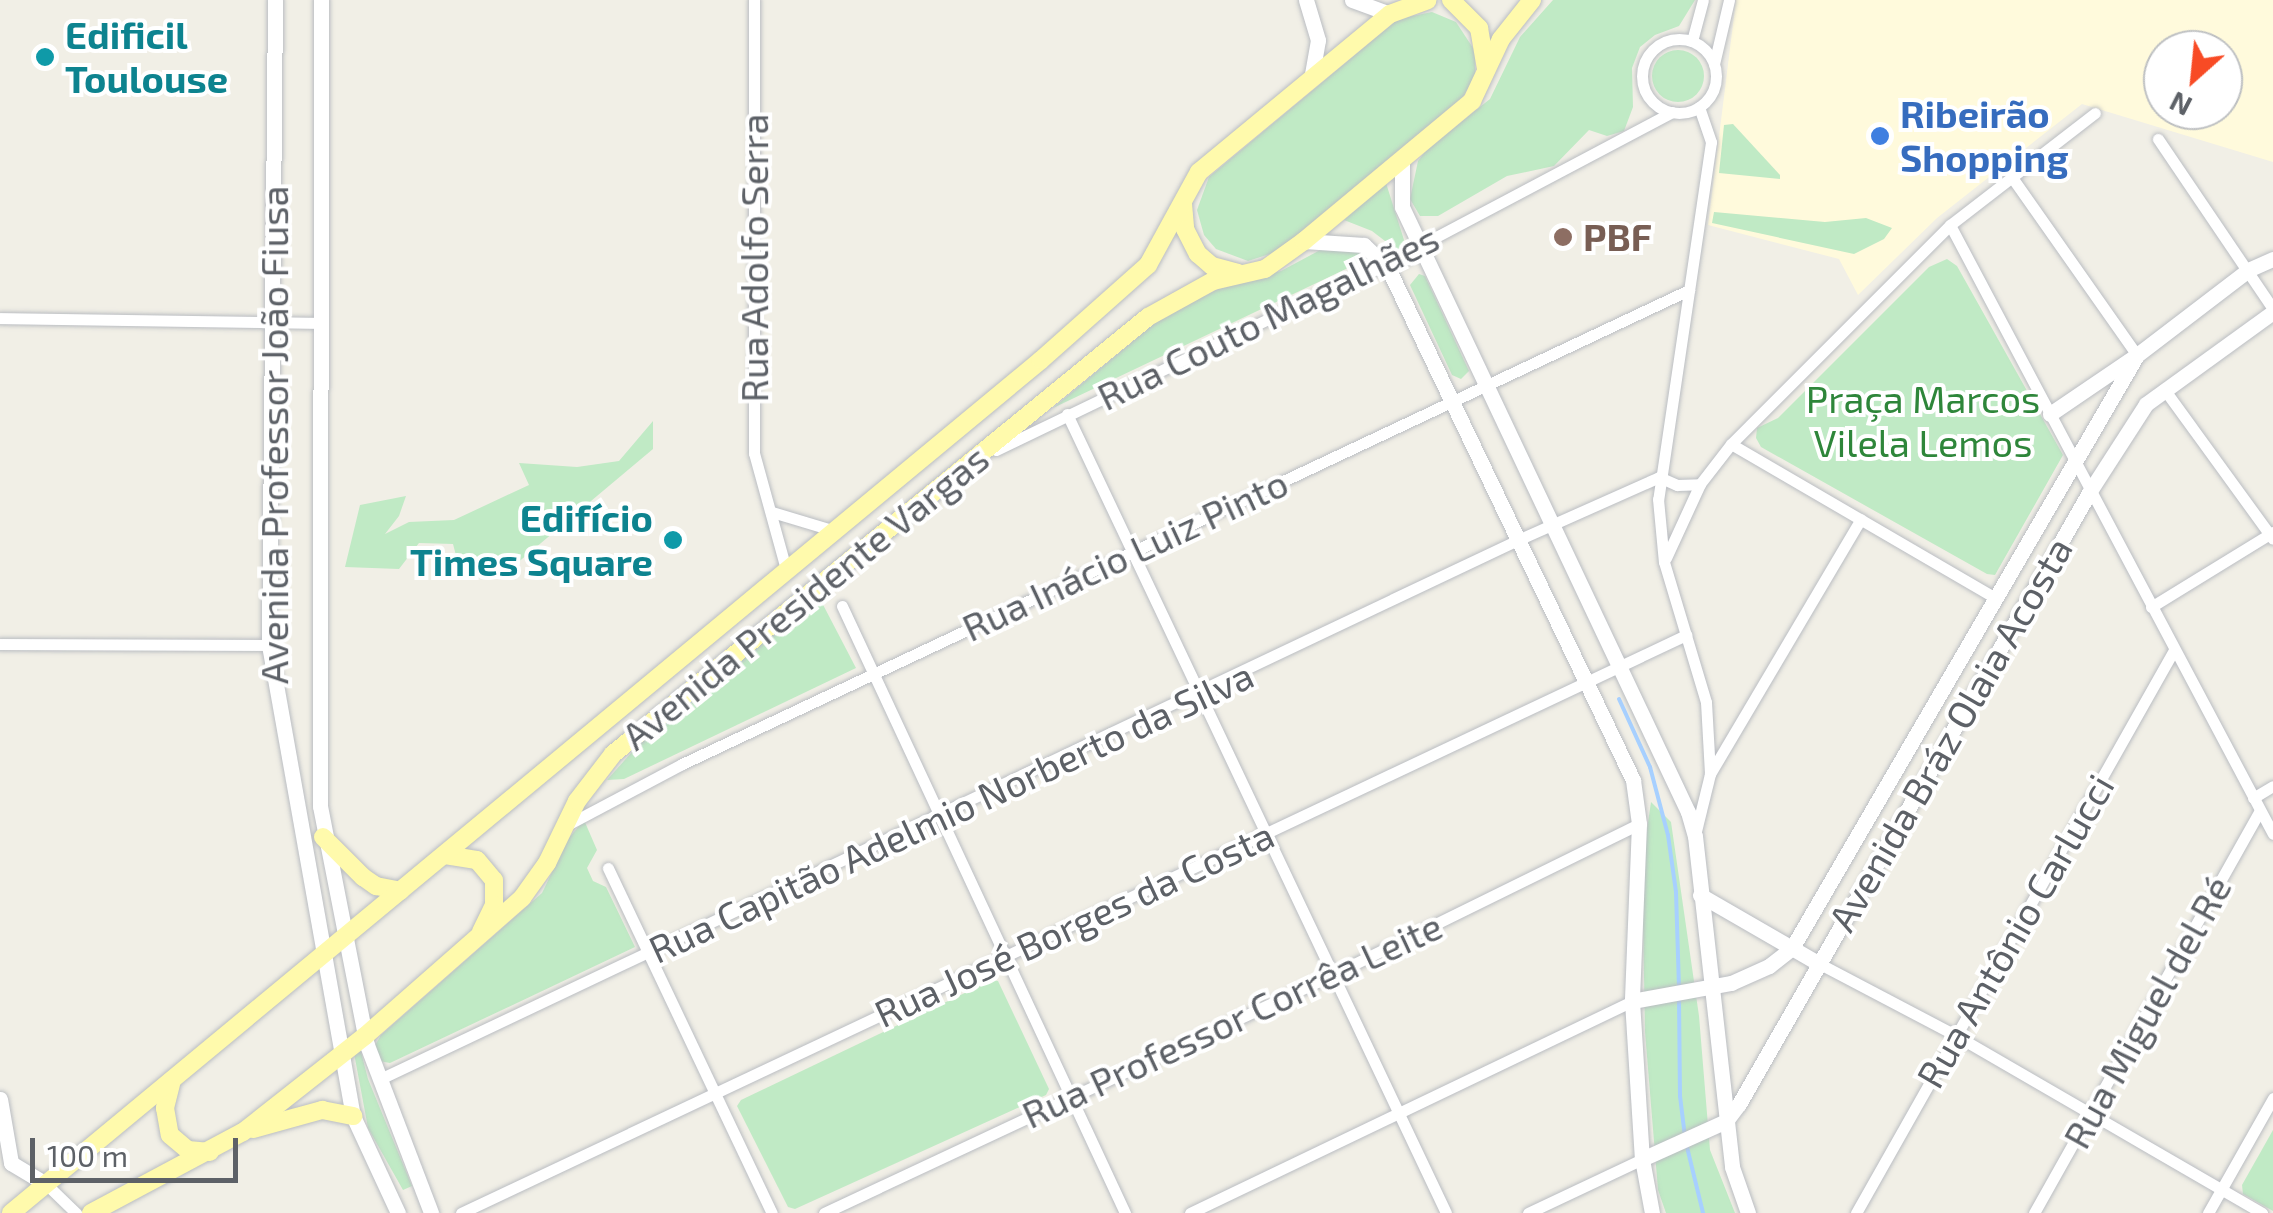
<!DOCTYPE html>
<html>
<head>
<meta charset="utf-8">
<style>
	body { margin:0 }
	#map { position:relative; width:2273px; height:1213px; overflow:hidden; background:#f1efe6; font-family:"Exo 2",sans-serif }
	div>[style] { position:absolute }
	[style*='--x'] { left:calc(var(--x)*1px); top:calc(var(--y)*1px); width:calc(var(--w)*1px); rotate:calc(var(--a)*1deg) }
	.commercial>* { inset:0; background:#fffadc }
	.green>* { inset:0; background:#c0eac5 }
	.round { border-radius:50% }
	.stream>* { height:4px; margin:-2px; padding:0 2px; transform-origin:2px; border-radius:2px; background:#a7d0ff }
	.roads { filter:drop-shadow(0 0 2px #babdc2) drop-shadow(0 0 2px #babdc2) }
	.street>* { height:11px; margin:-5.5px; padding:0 5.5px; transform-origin:5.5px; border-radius:5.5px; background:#fff }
	.street>.ring { margin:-5.5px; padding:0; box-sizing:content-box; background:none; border:11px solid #fff; border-radius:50% }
	.secondary>* { height:15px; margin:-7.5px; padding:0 7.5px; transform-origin:7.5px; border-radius:7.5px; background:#fff }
	.primary>* { height:18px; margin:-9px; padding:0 9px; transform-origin:9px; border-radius:9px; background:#fffaac }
	.dots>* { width:28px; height:28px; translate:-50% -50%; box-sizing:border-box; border:5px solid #fff; border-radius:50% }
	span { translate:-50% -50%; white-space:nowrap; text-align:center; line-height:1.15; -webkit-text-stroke:8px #fff; paint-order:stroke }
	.culture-label { font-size:38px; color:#0d838f; font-weight:700 }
	.left { translate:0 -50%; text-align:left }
	.right { translate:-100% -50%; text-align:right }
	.shop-label { font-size:38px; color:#366cbe; font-weight:700 }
	.education-label { font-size:38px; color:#785e54; font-weight:700 }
	.street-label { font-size:38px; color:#5d6167 }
	.park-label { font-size:38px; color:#2e863a }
	.north { position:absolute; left:2143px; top:30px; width:100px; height:100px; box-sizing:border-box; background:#fff; border:2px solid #bec0c2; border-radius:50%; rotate:207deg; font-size:28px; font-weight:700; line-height:40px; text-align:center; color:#5d6167 }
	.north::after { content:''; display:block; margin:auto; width:35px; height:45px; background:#f84b25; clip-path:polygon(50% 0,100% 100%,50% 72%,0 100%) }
	.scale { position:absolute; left:30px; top:1138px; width:208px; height:45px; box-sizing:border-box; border:5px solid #5d6167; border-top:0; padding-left:12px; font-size:30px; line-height:35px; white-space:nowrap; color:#5d6167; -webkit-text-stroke:8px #fff; paint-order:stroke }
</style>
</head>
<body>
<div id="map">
	<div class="commercial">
		<i style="clip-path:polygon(evenodd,1736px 0,2273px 0,2273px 162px,2082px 104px,1937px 218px,1858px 295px,1839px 259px,1708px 225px,1736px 0,2163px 50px,2223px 50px,2223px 110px,2163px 110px,2163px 50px)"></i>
	</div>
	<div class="green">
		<i style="clip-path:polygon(1553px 0,1695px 0,1679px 26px,1655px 35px,1640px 47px,1632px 68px,1633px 107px,1624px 131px,1607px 136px,1589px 130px,1554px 166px,1507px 176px,1438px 216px,1420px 216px,1410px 199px,1418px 161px,1428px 148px,1490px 99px,1520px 37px)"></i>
		<i style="clip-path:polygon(1432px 12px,1456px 22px,1475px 51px,1475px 77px,1461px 100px,1282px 250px,1248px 261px,1216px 249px,1204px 235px,1197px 210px,1209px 177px,1398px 19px)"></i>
		<i class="round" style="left:1652px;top:50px;width:52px;height:52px"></i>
		<i style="clip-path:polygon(1733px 124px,1780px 175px,1780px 179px,1719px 173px,1724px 125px)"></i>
		<i style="clip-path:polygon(1386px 183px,1404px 240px,1398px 251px,1372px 231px,1344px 220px)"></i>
		<i style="clip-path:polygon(1714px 212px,1825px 222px,1866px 218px,1892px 228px,1884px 239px,1854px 254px,1712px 223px)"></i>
		<i style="clip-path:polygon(1322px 249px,1354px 250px,1367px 259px,1053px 408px,1168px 312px,1232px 283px,1281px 271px)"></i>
		<i style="clip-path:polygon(1947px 259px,1957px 266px,2063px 455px,1995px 575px,1987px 574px,1761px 447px,1756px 438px,1757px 428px,1778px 418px,1929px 267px)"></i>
		<i style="clip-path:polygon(1419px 274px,1425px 276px,1469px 371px,1461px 379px,1452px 375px,1410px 285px)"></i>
		<i style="clip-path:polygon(653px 421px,653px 449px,504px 574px,460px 571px,453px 544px,419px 543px,399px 569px,345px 567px,360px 505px,406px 496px,399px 516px,385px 534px,409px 522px,454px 520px,529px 485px,519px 463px,577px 467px,619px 461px)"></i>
		<i style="clip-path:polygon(819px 597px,856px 668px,624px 779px,607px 780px,640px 743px)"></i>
		<i style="clip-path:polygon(1651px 802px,1671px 822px,1699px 1016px,1710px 1150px,1735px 1213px,1666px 1213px,1658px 1190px,1645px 1032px,1642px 864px)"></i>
		<i style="clip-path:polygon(584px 820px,597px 850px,587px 868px,593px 881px,606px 887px,635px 947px,390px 1063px,374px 1060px,374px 1047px,381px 1035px,542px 893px,568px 839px)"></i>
		<i style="clip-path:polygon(992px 980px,998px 981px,1049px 1089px,1046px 1095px,795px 1209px,788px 1207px,737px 1106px,741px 1100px)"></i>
		<i style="clip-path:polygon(360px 1048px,368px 1079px,412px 1186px,403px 1190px,368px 1128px,354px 1053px)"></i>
		<i style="clip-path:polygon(2273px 1130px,2273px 1211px,2243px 1194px,2242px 1185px)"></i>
	</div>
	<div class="stream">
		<i style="--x:1619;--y:699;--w:75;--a:65.5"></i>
		<i style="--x:1650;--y:767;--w:70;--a:75.2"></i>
		<i style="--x:1668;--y:835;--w:58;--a:82"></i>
		<i style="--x:1676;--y:892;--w:97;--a:88.2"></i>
		<i style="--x:1679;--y:999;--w:97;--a:89.4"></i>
		<i style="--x:1680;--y:1096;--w:38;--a:83"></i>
		<i style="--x:1686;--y:1143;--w:72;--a:76.3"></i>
	</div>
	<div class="roads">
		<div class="street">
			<i style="--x:754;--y:0;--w:453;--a:90"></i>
			<i style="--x:754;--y:453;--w:124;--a:74.6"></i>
			<i class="ring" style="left:1642px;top:39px;width:63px;height:63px"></i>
			<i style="--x:1692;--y:41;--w:42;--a:-75"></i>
			<i style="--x:1714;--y:64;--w:66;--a:-76.8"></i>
			<i style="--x:1699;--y:107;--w:37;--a:71"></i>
			<i style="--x:1711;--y:142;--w:361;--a:98.4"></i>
			<i style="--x:1658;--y:499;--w:63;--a:84.6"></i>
			<i style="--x:1664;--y:562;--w:146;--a:73.3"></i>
			<i style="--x:1706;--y:702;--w:72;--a:86.8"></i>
			<i style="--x:2158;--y:139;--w:205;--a:55.9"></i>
			<i style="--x:2011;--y:176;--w:219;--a:54.9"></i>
			<i style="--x:1950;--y:225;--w:689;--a:62.06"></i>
			<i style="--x:0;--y:318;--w:319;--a:0.9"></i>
			<i style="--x:2164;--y:389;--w:185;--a:54"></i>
			<i style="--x:1067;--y:414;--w:884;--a:64.62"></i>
			<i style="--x:1731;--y:444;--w:304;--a:30.2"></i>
			<i style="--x:996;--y:450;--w:413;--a:-25.7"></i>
			<i style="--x:1368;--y:271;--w:20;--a:-9"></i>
			<i style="--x:1388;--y:268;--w:38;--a:-27"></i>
			<i style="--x:1422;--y:251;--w:20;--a:-45"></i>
			<i style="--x:1436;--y:237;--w:267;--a:-27.9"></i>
			<i style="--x:772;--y:512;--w:66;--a:16.8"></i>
			<i style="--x:1666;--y:558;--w:81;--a:-65.3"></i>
			<i style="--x:1700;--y:484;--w:51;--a:-52.2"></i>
			<i style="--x:1731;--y:444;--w:310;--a:-45"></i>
			<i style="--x:1950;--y:225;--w:183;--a:-37.7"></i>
			<i style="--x:842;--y:606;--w:670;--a:65"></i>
			<i style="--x:2151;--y:607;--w:143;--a:-31.6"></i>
			<i style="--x:0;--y:644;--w:269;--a:0.2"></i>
			<i style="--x:2253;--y:798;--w:23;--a:-31"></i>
			<i style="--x:565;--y:826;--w:132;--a:-27.9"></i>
			<i style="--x:682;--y:764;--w:1113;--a:-25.21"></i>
			<i style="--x:1696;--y:831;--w:59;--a:-76.2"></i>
			<i style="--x:1710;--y:774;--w:296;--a:-59.4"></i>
			<i style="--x:608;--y:868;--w:382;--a:64.6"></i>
			<i style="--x:1818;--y:963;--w:155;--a:27.7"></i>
			<i style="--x:1955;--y:1035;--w:355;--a:30.1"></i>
			<i style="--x:380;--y:1079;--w:1261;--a:-25.35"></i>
			<i style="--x:1520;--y:539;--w:152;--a:-24"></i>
			<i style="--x:1659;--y:477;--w:20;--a:24"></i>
			<i style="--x:1677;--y:485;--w:23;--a:-2"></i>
			<i style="--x:46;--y:1184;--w:42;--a:44"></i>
			<i style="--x:461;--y:1213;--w:1355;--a:-25.26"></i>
			<i style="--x:824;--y:1213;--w:561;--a:-25.1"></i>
			<i style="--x:1332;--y:975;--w:342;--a:-26.2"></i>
			<i style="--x:1190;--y:1213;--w:490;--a:-25.6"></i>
			<i style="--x:1528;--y:1213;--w:126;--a:-25.3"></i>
			<i style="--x:1856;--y:1213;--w:647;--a:-60.54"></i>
			<i style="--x:2034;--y:1213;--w:461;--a:-60.7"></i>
			<i style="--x:2208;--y:1213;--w:132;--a:-60.5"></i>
		</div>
		<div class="secondary">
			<i style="--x:275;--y:0;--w:645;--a:90.53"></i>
			<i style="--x:269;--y:645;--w:478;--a:79.9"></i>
			<i style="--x:353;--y:1116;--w:107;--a:65.1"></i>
			<i style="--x:321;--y:0;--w:806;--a:90.07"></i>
			<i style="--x:320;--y:806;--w:244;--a:78.9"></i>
			<i style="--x:367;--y:1045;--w:180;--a:69.1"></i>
			<i style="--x:1306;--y:0;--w:42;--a:73.3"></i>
			<i style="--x:1318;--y:40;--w:40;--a:100"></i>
			<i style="--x:1352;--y:0;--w:40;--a:20.2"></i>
			<i style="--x:1402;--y:161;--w:46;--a:90"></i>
			<i style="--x:1402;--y:207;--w:669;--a:64.7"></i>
			<i style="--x:1688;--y:812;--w:25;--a:74"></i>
			<i style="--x:1695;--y:836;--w:333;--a:83.6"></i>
			<i style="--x:1732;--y:1167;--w:49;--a:70.8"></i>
			<i style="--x:1304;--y:241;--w:60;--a:3.8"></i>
			<i style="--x:1364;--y:245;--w:33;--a:44"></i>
			<i style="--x:1388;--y:268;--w:568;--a:64.43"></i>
			<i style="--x:1633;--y:780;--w:44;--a:82.2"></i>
			<i style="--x:1639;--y:824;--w:177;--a:92.3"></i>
			<i style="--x:1632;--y:1001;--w:158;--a:86.4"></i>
			<i style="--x:1642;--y:1159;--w:55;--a:79.5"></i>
			<i style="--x:2050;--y:414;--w:102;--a:-34.2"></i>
			<i style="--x:1700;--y:895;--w:136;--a:30"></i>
			<i style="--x:1632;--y:1001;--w:101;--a:-10.3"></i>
			<i style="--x:1731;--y:983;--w:42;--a:-24.1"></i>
			<i style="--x:1769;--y:966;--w:29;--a:-38"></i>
			<i style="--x:1792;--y:948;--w:686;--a:-59.81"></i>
			<i style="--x:2137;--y:355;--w:140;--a:-37.4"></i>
			<i style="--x:2248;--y:270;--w:27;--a:-24"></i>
			<i style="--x:0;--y:1099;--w:65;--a:80.2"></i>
			<i style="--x:11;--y:1163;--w:41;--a:31"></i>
			<i style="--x:1642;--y:1159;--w:92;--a:-24.3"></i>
			<i style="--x:1726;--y:1121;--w:21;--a:-53"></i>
			<i style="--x:1739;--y:1104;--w:706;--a:-60.2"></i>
			<i style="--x:2090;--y:491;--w:103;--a:-57.2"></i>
			<i style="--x:2146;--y:404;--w:157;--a:-35.9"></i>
		</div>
		<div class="primary">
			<i style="--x:1451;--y:0;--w:40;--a:45"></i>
			<i style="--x:1479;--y:28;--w:42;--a:80.3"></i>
			<i style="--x:1183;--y:204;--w:25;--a:85"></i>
			<i style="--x:1185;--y:229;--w:28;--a:63"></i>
			<i style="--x:1198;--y:254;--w:18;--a:41"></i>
			<i style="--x:1212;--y:266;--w:27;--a:15"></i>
			<i style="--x:323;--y:837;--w:57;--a:45"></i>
			<i style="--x:363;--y:877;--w:16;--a:35"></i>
			<i style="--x:376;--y:886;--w:25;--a:11"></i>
			<i style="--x:445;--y:855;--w:32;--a:9"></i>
			<i style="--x:477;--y:860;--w:26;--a:50"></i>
			<i style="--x:494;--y:880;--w:25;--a:90"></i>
			<i style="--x:494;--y:905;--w:30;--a:116"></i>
			<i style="--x:172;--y:1080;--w:29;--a:104"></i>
			<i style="--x:165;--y:1108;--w:27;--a:80"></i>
			<i style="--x:170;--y:1135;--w:23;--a:40"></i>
			<i style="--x:188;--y:1150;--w:22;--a:5"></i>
			<i style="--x:253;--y:1129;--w:72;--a:-15.4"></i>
			<i style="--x:322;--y:1110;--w:32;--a:11"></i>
			<i style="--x:11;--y:1213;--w:1337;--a:-39.63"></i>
			<i style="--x:1041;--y:360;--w:143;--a:-41.6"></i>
			<i style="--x:1148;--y:265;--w:106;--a:-61.3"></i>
			<i style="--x:1199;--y:172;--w:248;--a:-39.6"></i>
			<i style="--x:1390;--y:14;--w:40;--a:-20.2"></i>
			<i style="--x:91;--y:1213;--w:172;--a:-28.1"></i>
			<i style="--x:243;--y:1132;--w:155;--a:-38.2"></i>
			<i style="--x:365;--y:1036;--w:209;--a:-41.3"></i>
			<i style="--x:522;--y:898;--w:43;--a:-54.5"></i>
			<i style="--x:547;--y:863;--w:69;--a:-64.2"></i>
			<i style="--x:577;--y:801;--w:59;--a:-52.5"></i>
			<i style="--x:613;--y:754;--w:691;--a:-39.24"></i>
			<i style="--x:1148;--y:317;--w:74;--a:-29"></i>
			<i style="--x:1213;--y:281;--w:53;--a:-13"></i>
			<i style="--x:1265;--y:269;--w:48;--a:-35.7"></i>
			<i style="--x:1304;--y:241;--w:219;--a:-39.8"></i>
			<i style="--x:1472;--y:101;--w:68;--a:-64.9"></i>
			<i style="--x:1501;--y:39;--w:50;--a:-51.5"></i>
		</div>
	</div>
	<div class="dots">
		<i style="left:45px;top:57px;background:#0f9aa8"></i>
		<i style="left:1880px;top:136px;background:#3f7fe0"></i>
		<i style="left:1563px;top:237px;background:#8d6e63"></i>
		<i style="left:673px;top:540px;background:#0f9aa8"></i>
	</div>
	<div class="culture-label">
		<span class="left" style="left:65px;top:57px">Edificil<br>Toulouse</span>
		<span class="right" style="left:653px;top:540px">Edifício<br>Times Square</span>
	</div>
	<div class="shop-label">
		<span class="left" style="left:1900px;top:136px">Ribeirão<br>Shopping</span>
	</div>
	<div class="education-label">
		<span class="left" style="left:1583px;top:237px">PBF</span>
	</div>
	<div class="street-label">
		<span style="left:754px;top:258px;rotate:-90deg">Rua Adolfo Serra</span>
		<span style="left:1268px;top:317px;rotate:-26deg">Rua Couto Magalhães</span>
		<span style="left:274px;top:435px;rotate:-90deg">Avenida Professor João Fiusa</span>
		<span style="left:1125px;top:555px;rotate:-25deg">Rua Inácio Luiz Pinto</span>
		<span style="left:805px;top:597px;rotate:-39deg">Avenida Presidente Vargas</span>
		<span style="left:1950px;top:734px;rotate:-60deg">Avenida Bráz Olaia Acosta</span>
		<span style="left:951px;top:812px;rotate:-25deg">Rua Capitão Adelmio Norberto da Silva</span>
		<span style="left:1074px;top:924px;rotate:-25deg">Rua José Borges da Costa</span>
		<span style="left:2015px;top:931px;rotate:-60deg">Rua Antônio Carlucci</span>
		<span style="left:2147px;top:1012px;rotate:-61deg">Rua Miguel del Ré</span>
		<span style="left:1232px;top:1020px;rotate:-25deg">Rua Professor Corrêa Leite</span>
	</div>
	<div class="park-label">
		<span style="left:1923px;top:421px">Praça Marcos<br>Vilela Lemos</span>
	</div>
	<div class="north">N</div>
	<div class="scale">100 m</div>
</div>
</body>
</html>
